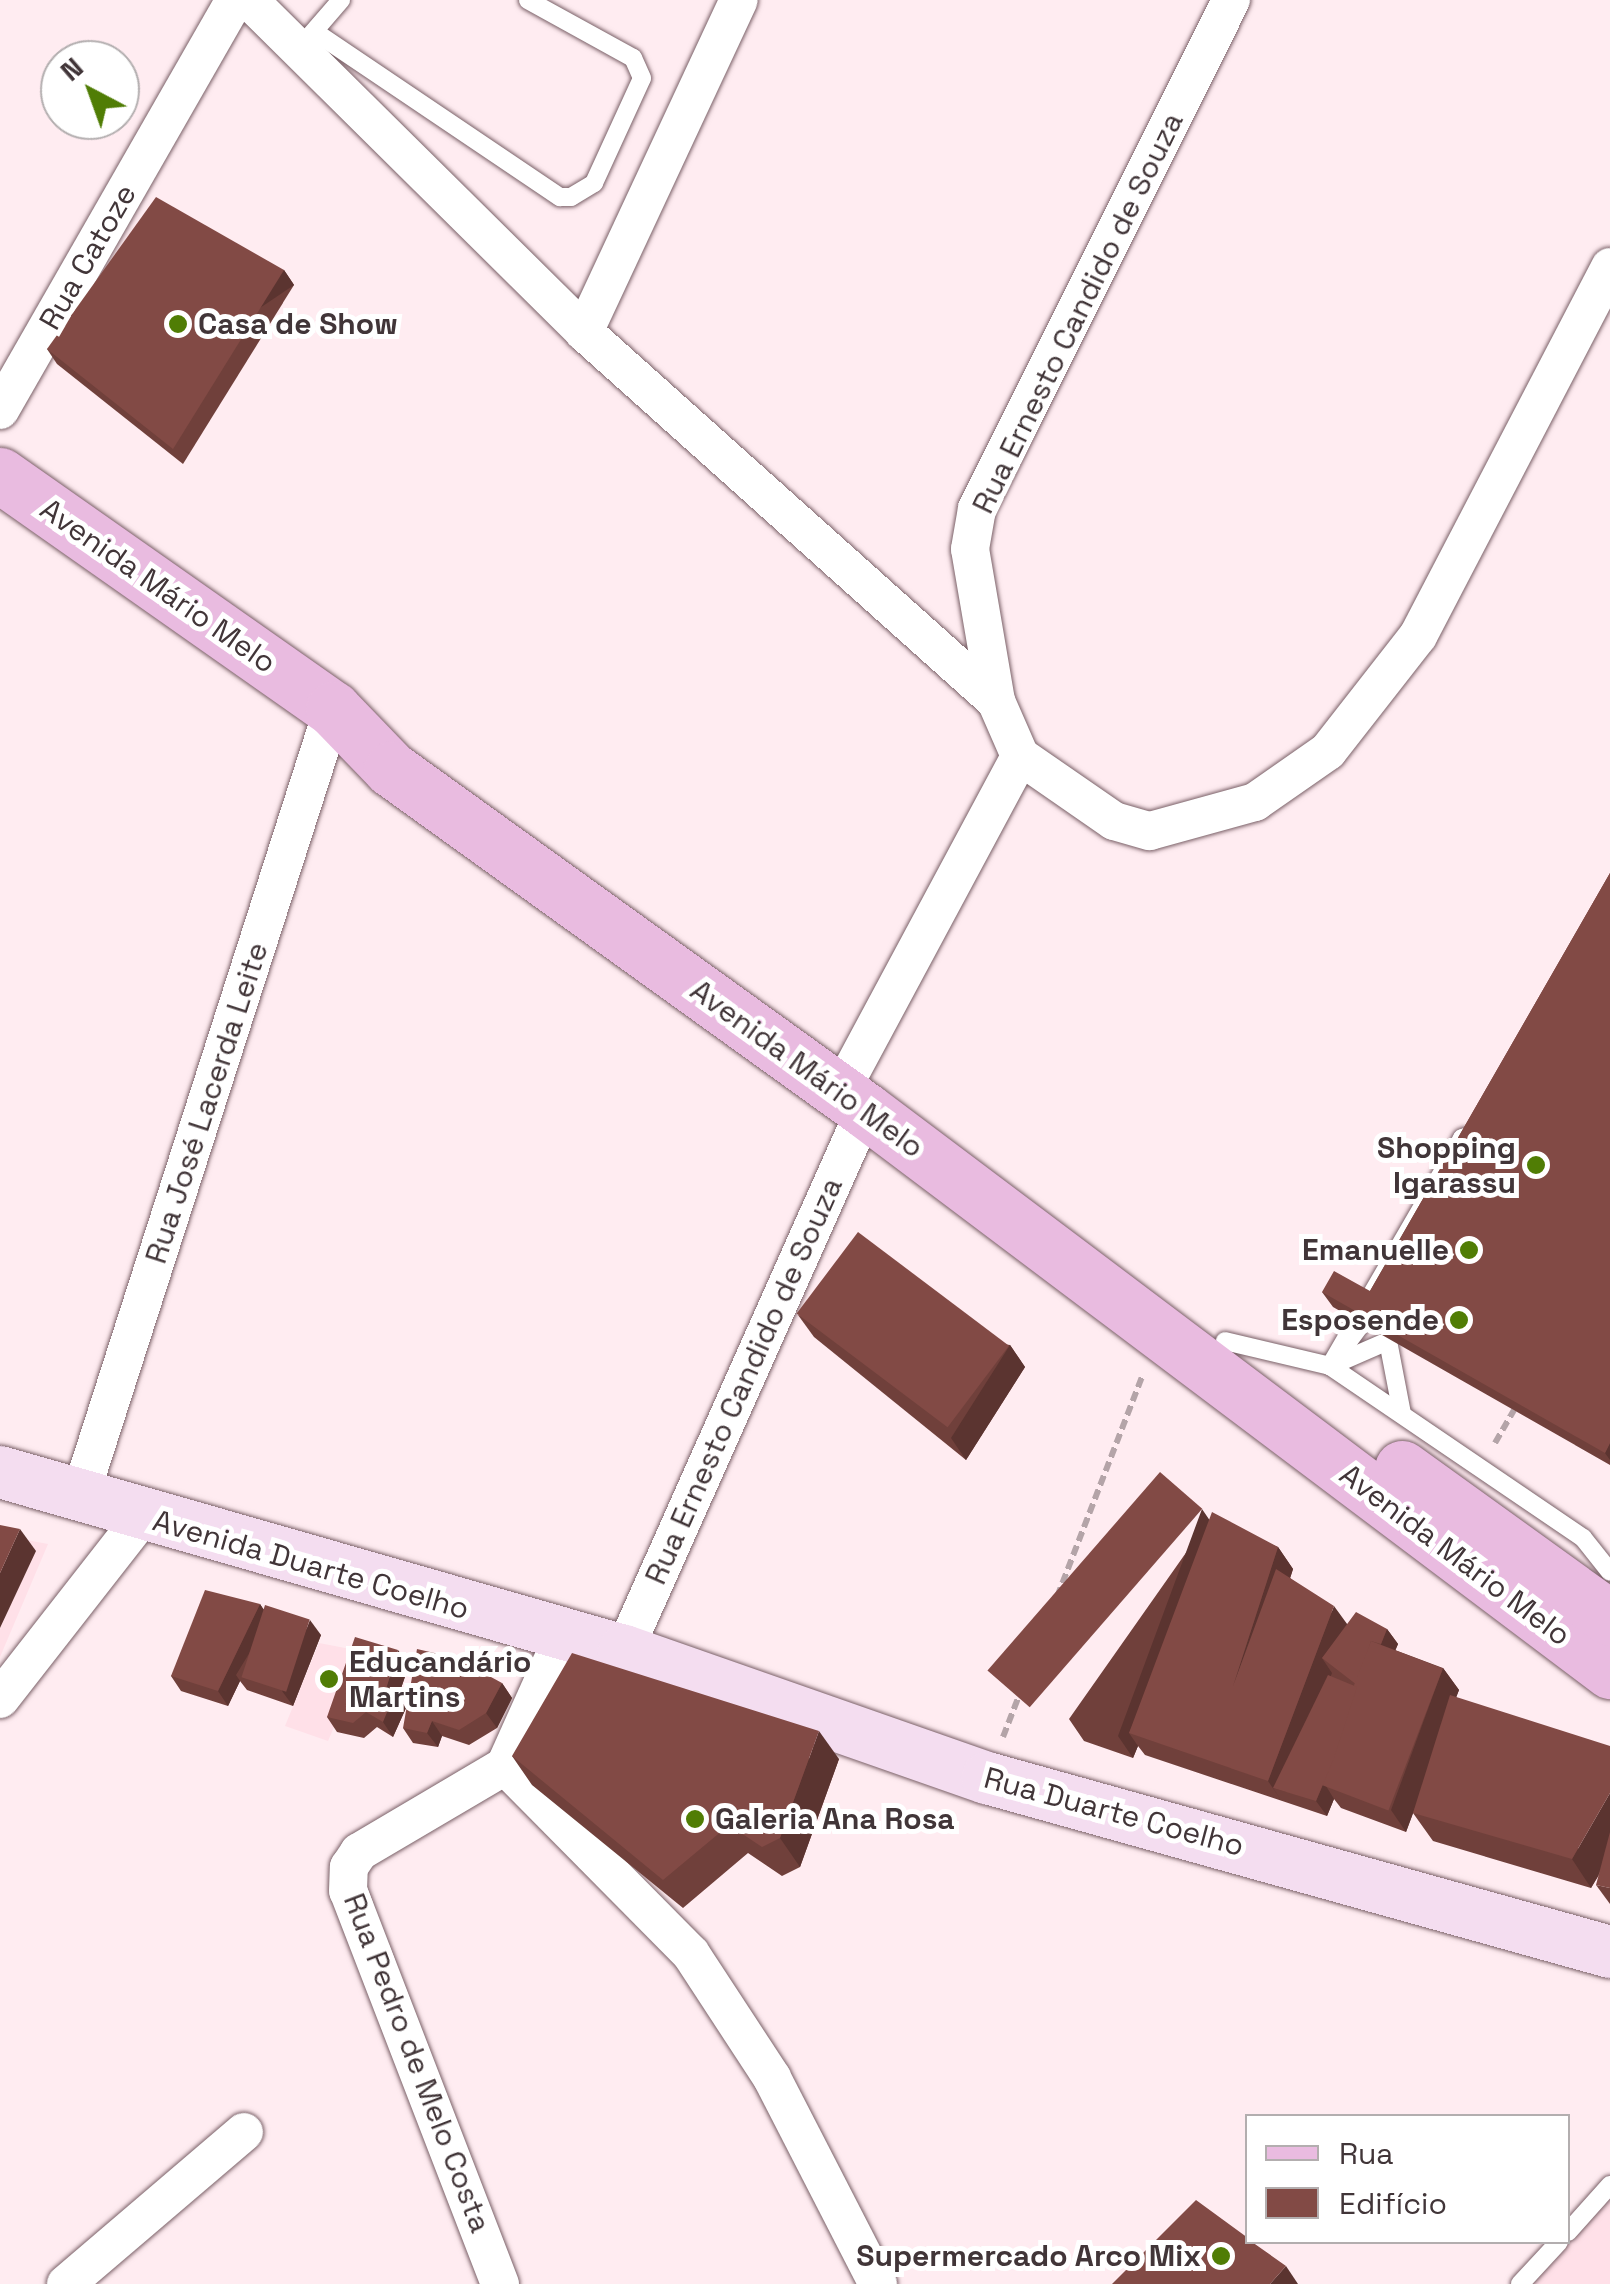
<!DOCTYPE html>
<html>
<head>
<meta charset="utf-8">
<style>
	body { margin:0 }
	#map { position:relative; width:1610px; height:2284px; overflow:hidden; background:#ffecf1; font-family:"Space Grotesk",sans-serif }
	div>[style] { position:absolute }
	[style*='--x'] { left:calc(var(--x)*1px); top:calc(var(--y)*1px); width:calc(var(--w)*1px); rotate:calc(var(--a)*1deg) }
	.built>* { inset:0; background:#ffe0e8 }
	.path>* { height:6px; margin-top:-3px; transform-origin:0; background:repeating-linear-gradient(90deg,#b4a4a8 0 10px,transparent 0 15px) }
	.roads { filter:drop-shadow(0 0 2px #7a6067) drop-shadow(0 0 2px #7a6067) }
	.lane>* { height:18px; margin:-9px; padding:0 9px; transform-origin:9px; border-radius:9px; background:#fff }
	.street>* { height:38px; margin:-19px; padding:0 19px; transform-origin:19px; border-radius:19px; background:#fff }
	.secondary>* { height:52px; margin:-26px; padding:0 26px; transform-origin:26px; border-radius:26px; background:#f4ddf0 }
	.primary>* { height:55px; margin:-27.5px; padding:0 27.5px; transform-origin:27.5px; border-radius:27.5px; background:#e9bbe0 }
	.wall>* { inset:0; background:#70403b }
	.shaded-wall>* { inset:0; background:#5b3430; transform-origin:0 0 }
	.building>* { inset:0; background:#824a45; transform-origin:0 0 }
	.dots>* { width:28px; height:28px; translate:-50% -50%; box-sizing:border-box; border:5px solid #fff; border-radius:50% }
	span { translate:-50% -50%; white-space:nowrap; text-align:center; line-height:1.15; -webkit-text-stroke:10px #fff; paint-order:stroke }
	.street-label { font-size:30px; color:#413538 }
	.poi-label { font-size:30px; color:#413538; font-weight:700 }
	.left { translate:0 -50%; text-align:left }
	.right { translate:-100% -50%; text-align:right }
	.legend { position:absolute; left:1245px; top:2114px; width:325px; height:130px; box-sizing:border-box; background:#fff; border:2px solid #b3aeaf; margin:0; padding:12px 18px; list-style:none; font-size:30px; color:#413538 }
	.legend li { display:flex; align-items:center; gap:20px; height:50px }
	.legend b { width:50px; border:2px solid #b3aeaf }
	.north { position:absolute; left:40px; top:40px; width:100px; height:100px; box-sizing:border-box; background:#fff; border:2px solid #b3aeaf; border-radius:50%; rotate:319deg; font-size:28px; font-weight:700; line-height:40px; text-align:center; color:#413538 }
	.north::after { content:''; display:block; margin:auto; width:35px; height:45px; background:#507d05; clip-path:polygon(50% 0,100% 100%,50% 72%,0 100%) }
</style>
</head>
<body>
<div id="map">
	<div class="built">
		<i style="clip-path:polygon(0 1535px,48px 1544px,0 1657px)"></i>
		<i style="clip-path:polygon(319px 1643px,366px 1652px,328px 1741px,285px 1726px)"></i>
		<i style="clip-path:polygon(1610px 2184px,1610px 2284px,1512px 2284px,1554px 2242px,1568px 2242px,1568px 2227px)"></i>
	</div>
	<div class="path">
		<i style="--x:1495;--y:1443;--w:38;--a:-60"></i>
		<i style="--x:1003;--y:1737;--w:388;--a:-68.9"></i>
	</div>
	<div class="roads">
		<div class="lane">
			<i style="--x:318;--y:34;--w:292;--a:34"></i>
			<i style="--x:560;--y:197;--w:11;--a:0"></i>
			<i style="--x:571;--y:197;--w:27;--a:-31"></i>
			<i style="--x:594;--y:183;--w:115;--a:-65.4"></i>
			<i style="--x:642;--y:78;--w:22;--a:-114"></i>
			<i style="--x:633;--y:58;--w:120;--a:-151.1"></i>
			<i style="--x:309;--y:37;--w:49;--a:-49.1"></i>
			<i style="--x:1466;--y:1137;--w:213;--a:119.2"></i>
			<i style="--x:1362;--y:1323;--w:54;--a:126.7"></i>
			<i style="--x:1330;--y:1366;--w:263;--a:-59.9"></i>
			<i style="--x:1462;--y:1138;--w:4;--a:-14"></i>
			<i style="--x:1225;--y:1341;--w:108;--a:13.4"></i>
			<i style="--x:1330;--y:1366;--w:306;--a:34.2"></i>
			<i style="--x:1583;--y:1538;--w:43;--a:51.5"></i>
			<i style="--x:1333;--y:1365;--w:60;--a:-23.6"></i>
			<i style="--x:1388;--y:1341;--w:74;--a:79.1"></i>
			<i style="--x:1568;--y:2232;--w:63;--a:-48.2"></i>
			<i style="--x:1520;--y:2284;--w:57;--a:-47.1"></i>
		</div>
		<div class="street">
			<i style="--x:249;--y:0;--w:472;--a:44.7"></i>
			<i style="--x:584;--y:332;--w:553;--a:41.85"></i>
			<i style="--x:584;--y:332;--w:366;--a:-65"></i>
			<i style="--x:0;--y:410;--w:473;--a:-60.2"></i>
			<i style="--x:1020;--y:756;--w:114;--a:34.7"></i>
			<i style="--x:1114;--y:821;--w:37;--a:16"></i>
			<i style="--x:1150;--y:831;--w:109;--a:-15.4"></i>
			<i style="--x:1255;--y:802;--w:89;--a:-34.9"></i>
			<i style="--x:1328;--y:751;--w:146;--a:-52"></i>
			<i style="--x:1418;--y:636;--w:416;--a:-62.5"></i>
			<i style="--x:853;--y:1068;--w:354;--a:-61.8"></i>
			<i style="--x:1020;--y:756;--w:60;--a:-113.6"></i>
			<i style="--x:996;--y:701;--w:154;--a:-99.7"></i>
			<i style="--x:970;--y:549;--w:41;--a:-80.1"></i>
			<i style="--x:977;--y:509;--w:569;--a:-63.48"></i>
			<i style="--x:80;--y:1496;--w:827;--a:-72.18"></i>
			<i style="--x:624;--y:1651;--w:592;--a:-65.99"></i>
			<i style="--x:0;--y:1699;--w:232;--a:-52"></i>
			<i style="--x:505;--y:1766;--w:264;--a:45.3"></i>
			<i style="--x:691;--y:1954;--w:148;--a:56.8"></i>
			<i style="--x:772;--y:2078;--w:232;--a:62.8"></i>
			<i style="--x:66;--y:2284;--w:234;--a:-40.5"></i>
			<i style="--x:500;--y:2284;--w:421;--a:-111.1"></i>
			<i style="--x:348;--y:1891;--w:24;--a:-88"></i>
			<i style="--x:349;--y:1867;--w:18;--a:-56"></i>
			<i style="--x:359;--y:1852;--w:169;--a:-30.5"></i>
			<i style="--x:505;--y:1766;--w:141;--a:-65.8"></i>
		</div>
		<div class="secondary">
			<i style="--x:0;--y:1472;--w:649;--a:16.01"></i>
			<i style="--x:624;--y:1651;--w:385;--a:19.3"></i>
			<i style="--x:987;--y:1778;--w:647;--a:15.6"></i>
		</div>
		<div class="primary">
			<i style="--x:0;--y:475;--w:407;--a:35.1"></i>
			<i style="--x:333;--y:709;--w:83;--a:46"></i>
			<i style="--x:391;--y:769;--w:584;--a:35.73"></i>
			<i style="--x:865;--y:1110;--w:933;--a:36.98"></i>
			<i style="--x:1402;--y:1468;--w:256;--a:35.8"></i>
		</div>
	</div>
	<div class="wall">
		<i style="clip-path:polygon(284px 270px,294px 285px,183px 464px,57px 364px,47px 349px)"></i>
		<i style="clip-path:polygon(1610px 873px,1610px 1465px,1333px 1307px,1322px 1292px,1370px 1291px)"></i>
		<i style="clip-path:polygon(798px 1315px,1010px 1345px,1025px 1367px,966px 1460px,814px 1337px)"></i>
		<i style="clip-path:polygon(1209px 1520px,1278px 1547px,1293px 1569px,1290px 1578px,1347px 1625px,1387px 1629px,1398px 1644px,1395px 1650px,1443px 1668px,1459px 1690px,1456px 1697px,1599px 1875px,1591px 1888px,1433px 1841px,1413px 1813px,1406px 1832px,1341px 1808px,1334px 1799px,1327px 1816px,1145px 1755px,1138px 1746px,1133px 1758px,1084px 1741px,1069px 1719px)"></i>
		<i style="clip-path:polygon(260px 1604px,263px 1609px,321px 1635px,293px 1706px,247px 1690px,240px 1681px,228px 1706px,181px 1691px,171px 1676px)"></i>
		<i style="clip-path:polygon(409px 1665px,398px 1697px,406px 1708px,393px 1737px,377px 1727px,364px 1738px,337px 1732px,327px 1717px)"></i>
		<i style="clip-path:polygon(502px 1683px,512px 1698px,497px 1728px,469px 1745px,442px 1736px,438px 1747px,413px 1743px,403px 1728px)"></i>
		<i style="clip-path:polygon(512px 1756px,839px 1759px,800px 1867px,782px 1876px,748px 1853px,683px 1908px,532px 1785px)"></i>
		<i style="clip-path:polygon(1596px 1885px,1610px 1888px,1610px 1904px)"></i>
	</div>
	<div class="shaded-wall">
		<i style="left:284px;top:270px;width:18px;height:211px;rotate:56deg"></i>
		<i style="clip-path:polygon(1010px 1345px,1025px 1367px,966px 1460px,951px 1438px)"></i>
		<i style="clip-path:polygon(1610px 1443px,1610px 1460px,1605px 1453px)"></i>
		<i style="clip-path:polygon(1202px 1509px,1217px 1531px,1129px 1733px,1138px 1746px,1133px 1758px,1118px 1736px)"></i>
		<i style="clip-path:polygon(20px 1529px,36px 1551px,0 1628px,0 1573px)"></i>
		<i style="clip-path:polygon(1278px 1547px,1293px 1569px,1249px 1708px,1233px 1686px)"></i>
		<i style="clip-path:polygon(260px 1604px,270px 1619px,236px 1675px,240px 1681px,228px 1706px,218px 1691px)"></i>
		<i style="clip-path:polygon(1334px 1606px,1350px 1628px,1322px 1658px,1332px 1673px,1287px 1792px,1273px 1788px,1283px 1803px,1268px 1781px)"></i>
		<i style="clip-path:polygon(310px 1620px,321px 1635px,293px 1706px,282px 1691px)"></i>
		<i style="clip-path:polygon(1387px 1629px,1398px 1644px,1374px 1704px,1363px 1690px)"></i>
		<i style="clip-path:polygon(398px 1650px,409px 1665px,398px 1697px,406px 1708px,393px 1737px,383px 1722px,386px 1689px)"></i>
		<i style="clip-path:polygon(1443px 1668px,1459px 1690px,1406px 1832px,1391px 1810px)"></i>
		<i style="clip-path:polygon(502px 1683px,512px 1698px,497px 1728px,486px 1713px)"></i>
		<i style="clip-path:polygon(1363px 1690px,1326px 1786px,1334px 1799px,1327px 1816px,1316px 1801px)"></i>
		<i style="clip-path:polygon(432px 1721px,442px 1736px,438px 1747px,427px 1733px)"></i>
		<i style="clip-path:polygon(819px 1731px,839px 1759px,800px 1867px,780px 1838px)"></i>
		<i style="clip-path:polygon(1610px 1793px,1610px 1855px,1591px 1888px,1572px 1859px)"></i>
		<i style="clip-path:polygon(1286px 2266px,1298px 2284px,1270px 2284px)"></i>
	</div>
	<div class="building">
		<i style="clip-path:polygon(156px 197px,284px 270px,173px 449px,47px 349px)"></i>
		<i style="clip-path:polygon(1610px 873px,1610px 1443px,1605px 1453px,1322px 1292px,1334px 1271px,1370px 1291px)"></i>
		<i style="left:858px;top:1232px;width:189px;height:102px;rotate:37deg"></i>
		<i style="left:1160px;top:1472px;width:56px;height:263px;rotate:41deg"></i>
		<i style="clip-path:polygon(1212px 1512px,1278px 1547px,1233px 1686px,1276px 1569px,1334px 1606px,1268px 1781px,1129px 1733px)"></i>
		<i style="clip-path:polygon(0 1525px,20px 1529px,0 1573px)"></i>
		<i style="clip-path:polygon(205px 1590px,260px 1604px,218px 1691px,171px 1676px)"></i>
		<i style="left:265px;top:1605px;width:47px;height:76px;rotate:18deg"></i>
		<i style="clip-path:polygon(1356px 1612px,1387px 1629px,1381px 1644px,1371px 1641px,1357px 1685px,1322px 1658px)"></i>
		<i style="clip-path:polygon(355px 1637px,398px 1650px,386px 1689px,395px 1693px,383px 1722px,366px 1712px,353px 1723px,327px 1717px)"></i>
		<i style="left:1371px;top:1641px;width:77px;height:152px;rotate:21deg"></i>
		<i style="clip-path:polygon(417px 1649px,456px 1658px,502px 1683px,486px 1713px,459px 1730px,432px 1721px,427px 1733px,403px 1728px)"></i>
		<i style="clip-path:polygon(572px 1653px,819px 1731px,780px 1838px,762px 1847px,729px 1825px,663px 1880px,512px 1756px)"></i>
		<i style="clip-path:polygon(1328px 1675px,1357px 1687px,1334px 1758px,1316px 1801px,1273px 1788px)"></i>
		<i style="clip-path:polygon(1450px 1695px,1610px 1746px,1610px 1793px,1572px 1859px,1413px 1813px)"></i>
		<i style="clip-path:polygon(1610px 1832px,1610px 1888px,1596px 1885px)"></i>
		<i style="clip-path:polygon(1196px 2200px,1248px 2238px,1248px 2242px,1252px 2242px,1286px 2266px,1270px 2284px,1112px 2284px)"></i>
	</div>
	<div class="dots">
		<i style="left:178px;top:324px;background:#507d05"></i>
		<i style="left:1536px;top:1165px;background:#507d05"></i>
		<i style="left:1469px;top:1250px;background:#507d05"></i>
		<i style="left:1459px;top:1320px;background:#507d05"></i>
		<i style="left:329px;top:1679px;background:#507d05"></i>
		<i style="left:695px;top:1819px;background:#507d05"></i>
		<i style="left:1221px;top:2256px;background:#507d05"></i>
	</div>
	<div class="street-label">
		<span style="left:88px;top:257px;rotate:-60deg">Rua Catoze</span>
		<span style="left:1078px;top:313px;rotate:-64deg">Rua Ernesto Candido de Souza</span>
		<span style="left:158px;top:586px;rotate:35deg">Avenida Mário Melo</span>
		<span style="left:807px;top:1069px;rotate:36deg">Avenida Mário Melo</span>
		<span style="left:207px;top:1103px;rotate:-72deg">Rua José Lacerda Leite</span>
		<span style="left:744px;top:1381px;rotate:-66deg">Rua Ernesto Candido de Souza</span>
		<span style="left:1455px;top:1555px;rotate:37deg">Avenida Mário Melo</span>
		<span style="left:311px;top:1565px;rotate:16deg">Avenida Duarte Coelho</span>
		<span style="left:1114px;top:1812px;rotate:15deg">Rua Duarte Coelho</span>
		<span style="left:417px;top:2063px;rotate:69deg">Rua Pedro de Melo Costa</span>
	</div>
	<div class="poi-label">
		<span class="left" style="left:198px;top:324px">Casa de Show</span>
		<span class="right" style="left:1516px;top:1165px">Shopping<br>Igarassu</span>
		<span class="right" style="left:1449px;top:1250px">Emanuelle</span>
		<span class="right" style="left:1439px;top:1320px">Esposende</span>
		<span class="left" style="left:349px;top:1679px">Educandário<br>Martins</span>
		<span class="left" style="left:715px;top:1819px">Galeria Ana Rosa</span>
		<span class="right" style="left:1201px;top:2256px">Supermercado Arco Mix</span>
	</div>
	<ul class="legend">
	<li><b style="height:12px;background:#e9bbe0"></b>Rua</li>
	<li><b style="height:28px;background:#824a45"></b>Edifício</li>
	</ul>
	<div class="north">N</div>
</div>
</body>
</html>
